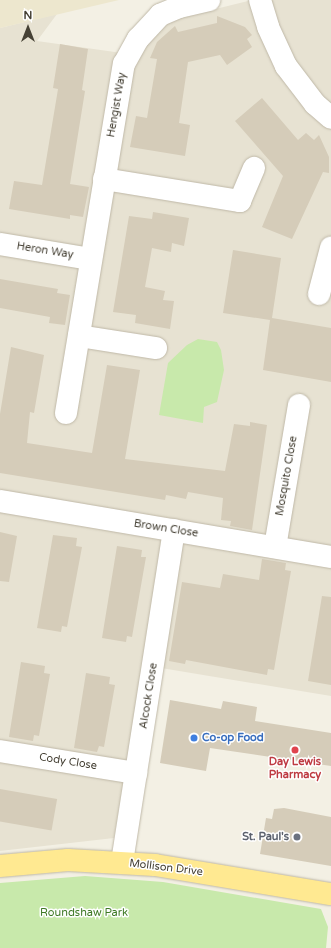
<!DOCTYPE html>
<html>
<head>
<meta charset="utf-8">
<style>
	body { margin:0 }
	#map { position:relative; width:331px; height:948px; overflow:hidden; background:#f3f0e4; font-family:"Varela Round",sans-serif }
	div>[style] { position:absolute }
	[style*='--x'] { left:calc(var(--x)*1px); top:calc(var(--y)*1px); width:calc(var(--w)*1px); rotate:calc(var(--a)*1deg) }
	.residential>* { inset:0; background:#e7e2d2 }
	.education>* { inset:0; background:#ede7ce }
	.green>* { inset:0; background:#c8e9ab }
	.building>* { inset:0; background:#d5ccb9; transform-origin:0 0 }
	.roads { filter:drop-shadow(0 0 1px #bfb8a7) drop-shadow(0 0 1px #bfb8a7) }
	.minor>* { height:22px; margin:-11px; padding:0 11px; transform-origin:11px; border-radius:11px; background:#fff }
	.major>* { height:22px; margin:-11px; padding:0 11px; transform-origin:11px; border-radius:11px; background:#ffe991 }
	.dots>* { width:11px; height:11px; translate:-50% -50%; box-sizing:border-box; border:2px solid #fff; border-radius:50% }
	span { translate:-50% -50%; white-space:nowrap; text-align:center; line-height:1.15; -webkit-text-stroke:3px #fff; paint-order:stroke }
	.street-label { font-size:11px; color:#454034 }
	.shop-label { font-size:11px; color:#366cbe; font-weight:700 }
	.left { translate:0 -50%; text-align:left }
	.health-label { font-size:11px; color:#be3a42; font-weight:700 }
	.worship-label { font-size:11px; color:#5b616d; font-weight:700 }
	.right { translate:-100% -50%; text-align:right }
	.park-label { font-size:11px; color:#3e7925 }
	.north { position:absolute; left:8px; top:8px; width:40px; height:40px; -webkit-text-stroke:3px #fff; paint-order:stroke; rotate:0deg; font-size:11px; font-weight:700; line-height:16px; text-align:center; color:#454034 }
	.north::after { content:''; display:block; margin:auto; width:14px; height:18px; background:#454034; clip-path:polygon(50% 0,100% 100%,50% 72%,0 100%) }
</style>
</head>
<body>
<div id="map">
	<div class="residential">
		<i style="clip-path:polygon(252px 0,331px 0,331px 696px,143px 665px,114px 838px,0 851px,0 28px,57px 14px,37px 41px,136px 55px,163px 22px)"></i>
	</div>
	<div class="education">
		<i style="clip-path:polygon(0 0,119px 0,0 28px)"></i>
	</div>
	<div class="green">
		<i style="clip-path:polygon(198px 339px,217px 342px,221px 350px,224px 370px,217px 402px,204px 407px,203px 423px,159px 415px,168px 363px,187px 345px)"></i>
		<i style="clip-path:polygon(85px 876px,163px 882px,321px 909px,328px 927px,326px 948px,0 948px,0 883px)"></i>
	</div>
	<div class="building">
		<i style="clip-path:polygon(217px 16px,245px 27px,252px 35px,247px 39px,252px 47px,227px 65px,220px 55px,188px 62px,179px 123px,190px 125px,185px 156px,130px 147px,136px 116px,147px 118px,157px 59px,150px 58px,157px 42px,175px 26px,178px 32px,217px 23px)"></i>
		<i style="clip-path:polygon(60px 44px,88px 49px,82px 90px,85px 91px,70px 184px,89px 187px,83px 217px,70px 215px,70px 219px,9px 209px,14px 181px,42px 185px,58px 89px,53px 88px)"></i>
		<i style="clip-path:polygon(262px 98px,298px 140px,306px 133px,314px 140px,319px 135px,329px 157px,329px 173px,323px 172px,292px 239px,262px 227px,283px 176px,235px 121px)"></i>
		<i style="clip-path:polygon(153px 212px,189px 218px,184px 246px,172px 243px,171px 252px,152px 248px,145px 287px,165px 291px,163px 300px,174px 301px,170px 329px,135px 323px,136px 315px,113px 312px,129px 216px,152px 219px)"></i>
		<i style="clip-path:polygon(233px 250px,281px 258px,272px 318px,331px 328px,331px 382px,263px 370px,270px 320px,223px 313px)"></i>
		<i style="clip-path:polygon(0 279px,58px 289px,57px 293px,70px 295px,65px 325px,49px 323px,50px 317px,0 308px)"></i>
		<i style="clip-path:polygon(11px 347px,44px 355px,34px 413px,30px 412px,27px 443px,92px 453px,107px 365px,140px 370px,125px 459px,225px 471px,234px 424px,250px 426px,250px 422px,267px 425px,252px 530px,230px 526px,231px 521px,221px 520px,223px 498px,188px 492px,186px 499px,166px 495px,165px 500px,0 473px,0 414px)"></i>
		<i style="clip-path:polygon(0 532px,17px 536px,9px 582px,0 581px)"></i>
		<i style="clip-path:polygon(53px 535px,77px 538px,76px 546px,82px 547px,67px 627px,62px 626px,61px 632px,37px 628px)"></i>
		<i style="clip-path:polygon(117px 546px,142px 550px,141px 557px,146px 557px,132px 637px,127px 636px,126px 642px,102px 638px)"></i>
		<i style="clip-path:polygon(262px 559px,286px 563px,285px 570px,291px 571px,274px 670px,268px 669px,267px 675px,186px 660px,185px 664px,169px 661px,182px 582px,220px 588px,223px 574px,259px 580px)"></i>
		<i style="clip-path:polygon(322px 596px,331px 597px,331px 685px,308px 681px)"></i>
		<i style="clip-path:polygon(21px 662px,45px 666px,44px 673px,50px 674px,39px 736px,34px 735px,33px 741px,9px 737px)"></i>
		<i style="clip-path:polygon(86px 673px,110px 677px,109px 684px,115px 685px,104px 747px,99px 746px,97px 752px,74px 748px)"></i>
		<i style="clip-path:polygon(170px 700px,221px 709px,223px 701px,257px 707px,255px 721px,331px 733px,331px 766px,210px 748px,206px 771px,160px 763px)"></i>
		<i style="left:0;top:789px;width:58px;height:32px;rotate:10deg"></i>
		<i style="clip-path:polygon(284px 808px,331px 817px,331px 866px,260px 854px,266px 818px,272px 819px,274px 809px)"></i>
	</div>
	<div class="roads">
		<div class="minor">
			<i style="--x:260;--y:0;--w:28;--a:73"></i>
			<i style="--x:268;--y:27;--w:43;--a:65.2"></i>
			<i style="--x:286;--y:66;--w:48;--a:52.7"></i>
			<i style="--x:315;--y:104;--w:21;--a:41"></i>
			<i style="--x:104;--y:179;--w:138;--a:9.2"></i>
			<i style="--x:240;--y:201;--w:36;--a:-67"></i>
			<i style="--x:0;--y:244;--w:92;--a:9.4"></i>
			<i style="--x:319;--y:294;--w:48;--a:-75.4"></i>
			<i style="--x:79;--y:336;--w:78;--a:8.9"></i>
			<i style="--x:66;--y:413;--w:354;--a:-80.6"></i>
			<i style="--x:124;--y:64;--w:29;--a:-61"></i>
			<i style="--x:138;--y:39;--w:33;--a:-47"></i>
			<i style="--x:160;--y:15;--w:21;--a:-23"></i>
			<i style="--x:179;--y:7;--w:31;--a:-13"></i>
			<i style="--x:0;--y:501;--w:336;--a:9.6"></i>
			<i style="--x:275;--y:547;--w:144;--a:-80.4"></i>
			<i style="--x:0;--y:751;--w:138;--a:9.2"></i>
			<i style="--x:122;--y:862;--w:336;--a:-81.1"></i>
		</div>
		<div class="major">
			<i style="--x:0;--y:866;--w:68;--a:-5"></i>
			<i style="--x:68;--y:860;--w:87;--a:3.3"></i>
			<i style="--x:155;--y:865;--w:178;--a:9.4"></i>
		</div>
	</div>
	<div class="dots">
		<i style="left:194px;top:738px;background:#3f7fe0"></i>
		<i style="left:295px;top:750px;background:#e0444e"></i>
		<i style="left:297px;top:837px;background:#6b7280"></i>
	</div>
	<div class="street-label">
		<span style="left:117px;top:105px;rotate:-80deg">Hengist Way</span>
		<span style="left:45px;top:251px;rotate:9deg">Heron Way</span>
		<span style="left:287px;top:476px;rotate:-80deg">Mosquito Close</span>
		<span style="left:166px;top:529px;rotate:9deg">Brown Close</span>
		<span style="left:149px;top:696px;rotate:-81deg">Alcock Close</span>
		<span style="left:68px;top:762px;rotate:9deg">Cody Close</span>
		<span style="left:166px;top:868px;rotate:7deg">Mollison Drive</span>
	</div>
	<div class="shop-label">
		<span class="left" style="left:202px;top:738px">Co-op Food</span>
	</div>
	<div class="health-label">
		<span style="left:295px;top:769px">Day Lewis<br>Pharmacy</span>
	</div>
	<div class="worship-label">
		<span class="right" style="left:289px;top:837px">St. Paul's</span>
	</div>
	<div class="park-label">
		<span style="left:84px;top:913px">Roundshaw Park</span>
	</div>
	<div class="north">N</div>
</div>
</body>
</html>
